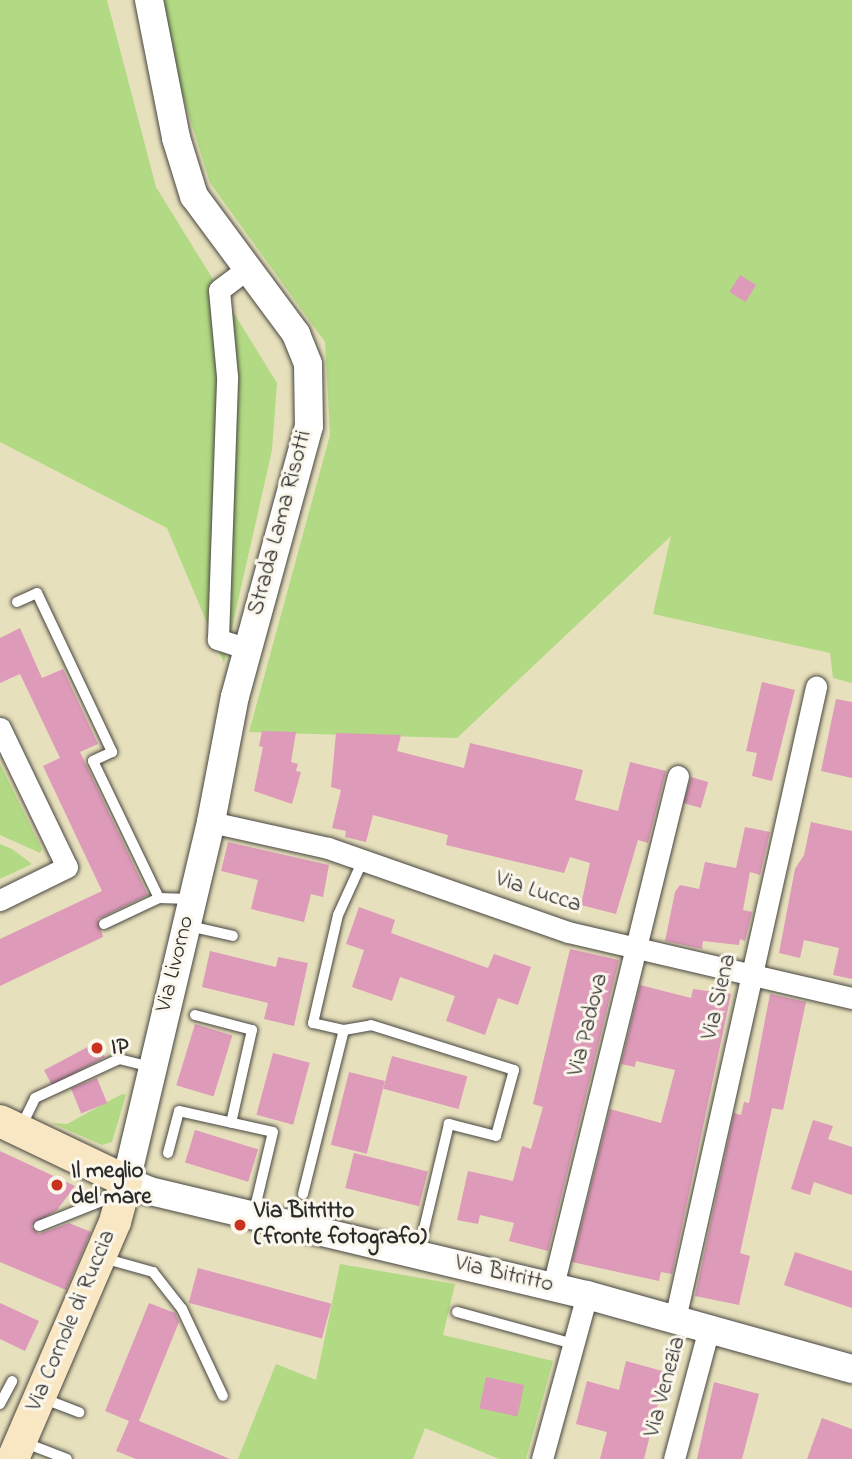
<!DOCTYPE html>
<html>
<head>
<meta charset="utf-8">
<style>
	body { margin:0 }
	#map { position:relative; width:852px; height:1459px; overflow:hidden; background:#e7e0bc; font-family:"Indie Flower",sans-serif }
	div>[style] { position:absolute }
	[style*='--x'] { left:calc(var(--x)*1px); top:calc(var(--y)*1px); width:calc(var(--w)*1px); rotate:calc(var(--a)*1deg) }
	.green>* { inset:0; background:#b2d983 }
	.building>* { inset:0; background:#de9ab9; transform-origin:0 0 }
	.roads { filter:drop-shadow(0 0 2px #474641) drop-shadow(0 0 2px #474641) }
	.service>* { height:10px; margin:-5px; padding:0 5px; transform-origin:5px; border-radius:5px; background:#fff }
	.minor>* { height:21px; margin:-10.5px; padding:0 10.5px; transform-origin:10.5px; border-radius:10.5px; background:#fff }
	.tertiary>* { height:28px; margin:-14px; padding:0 14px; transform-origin:14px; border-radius:14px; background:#fff }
	.secondary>* { height:32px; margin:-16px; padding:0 16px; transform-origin:16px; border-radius:16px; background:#f9e7c3 }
	.dots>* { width:19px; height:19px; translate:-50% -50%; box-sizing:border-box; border:4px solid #fbf7ec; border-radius:50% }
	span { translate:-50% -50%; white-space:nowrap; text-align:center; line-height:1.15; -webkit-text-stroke:6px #fbf7ec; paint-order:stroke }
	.street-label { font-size:23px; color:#2b2b2b }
	.poi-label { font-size:23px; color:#2b2b2b; font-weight:700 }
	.left { translate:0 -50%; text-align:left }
</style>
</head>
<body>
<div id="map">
	<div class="green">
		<i style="clip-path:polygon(0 0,107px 0,156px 187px,277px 383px,272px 450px,224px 663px,167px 528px,0 442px)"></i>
		<i style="clip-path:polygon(153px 0,852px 0,852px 683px,833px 678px,830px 653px,653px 614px,671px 536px,457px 738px,249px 732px,330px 435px,325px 342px,210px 183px)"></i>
		<i style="clip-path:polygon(0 764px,42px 849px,40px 853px,0 835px)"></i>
		<i style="clip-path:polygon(0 844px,12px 849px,32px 864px,0 879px)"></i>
		<i style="clip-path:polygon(122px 1094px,126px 1095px,112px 1142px,102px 1145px,52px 1123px,67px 1124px)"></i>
		<i style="clip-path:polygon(340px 1264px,455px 1284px,443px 1335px,553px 1361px,526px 1459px,499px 1459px,425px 1428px,413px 1459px,238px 1459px,276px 1364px,316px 1380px)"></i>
	</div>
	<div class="building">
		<i style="left:740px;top:275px;width:19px;height:20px;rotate:32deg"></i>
		<i style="clip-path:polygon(20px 628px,42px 678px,63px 669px,98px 744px,80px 752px,148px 895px,98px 919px,103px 937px,0 986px,0 939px,102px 891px,43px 766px,60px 758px,20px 674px,0 683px,0 638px)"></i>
		<i style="clip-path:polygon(762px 682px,795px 690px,772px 781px,752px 776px,757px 753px,746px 751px)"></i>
		<i style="clip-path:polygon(836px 699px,852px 702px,852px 778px,821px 771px)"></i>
		<i style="clip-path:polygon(262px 731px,296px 732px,291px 762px,298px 764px,296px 771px,301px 772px,292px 804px,254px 791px,263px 747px,259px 746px)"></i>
		<i style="clip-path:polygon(336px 733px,401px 735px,397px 751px,464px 768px,470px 743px,583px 770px,575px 800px,618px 811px,630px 762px,666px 771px,648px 843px,638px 840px,616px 914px,581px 905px,590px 863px,570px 857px,564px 873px,446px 845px,448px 835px,373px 815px,366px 842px,345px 837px,346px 831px,332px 828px,341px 790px,331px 787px)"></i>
		<i style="left:691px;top:777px;width:18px;height:27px;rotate:16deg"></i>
		<i style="clip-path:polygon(811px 822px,852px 831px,852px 979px,833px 975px,839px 948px,804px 940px,800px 958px,779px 953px,795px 869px,804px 855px)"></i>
		<i style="clip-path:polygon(745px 827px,770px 832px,760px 875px,750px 872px,743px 910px,752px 912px,745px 941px,740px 939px,739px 945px,703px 941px,702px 949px,665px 941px,675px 892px,680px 885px,699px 889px,705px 862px,736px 868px)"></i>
		<i style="clip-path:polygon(228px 842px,329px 865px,323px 897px,311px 894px,304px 922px,251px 909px,258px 880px,221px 871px)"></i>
		<i style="clip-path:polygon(359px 907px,395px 920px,391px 933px,488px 968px,494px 954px,531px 967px,518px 1005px,498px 998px,485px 1035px,446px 1021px,455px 996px,400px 977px,392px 1001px,352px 987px,364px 950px,346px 944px)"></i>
		<i style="clip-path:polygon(570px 949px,619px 960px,548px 1251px,509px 1241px,514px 1223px,480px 1215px,478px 1224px,457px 1220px,468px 1171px,513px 1181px,522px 1146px,531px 1149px,543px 1107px,533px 1104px)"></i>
		<i style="clip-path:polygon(210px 951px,276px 967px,278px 957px,308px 963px,294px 1026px,264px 1019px,268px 1003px,202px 987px)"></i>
		<i style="clip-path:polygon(640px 985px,691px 998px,693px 989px,731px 994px,672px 1274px,661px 1272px,659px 1281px,572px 1262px,610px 1109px,661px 1123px,675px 1070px,636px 1061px,635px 1067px,621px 1064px)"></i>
		<i style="clip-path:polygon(770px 994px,806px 1002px,783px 1110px,772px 1108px,740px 1253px,750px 1256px,739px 1305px,695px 1296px,734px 1113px,741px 1115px,744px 1102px,749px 1103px)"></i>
		<i style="left:195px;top:1024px;width:39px;height:64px;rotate:17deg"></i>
		<i style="left:97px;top:1042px;width:17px;height:60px;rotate:62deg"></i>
		<i style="left:273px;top:1053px;width:38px;height:64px;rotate:15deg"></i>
		<i style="left:392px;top:1056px;width:78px;height:34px;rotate:15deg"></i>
		<i style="left:349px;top:1072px;width:37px;height:75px;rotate:14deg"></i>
		<i style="left:97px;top:1078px;width:27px;height:28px;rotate:68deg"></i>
		<i style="clip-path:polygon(813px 1120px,833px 1126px,828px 1139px,852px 1147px,852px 1195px,814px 1182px,810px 1195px,791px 1189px)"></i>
		<i style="left:195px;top:1130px;width:66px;height:34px;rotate:17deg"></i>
		<i style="clip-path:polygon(0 1151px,75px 1186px,57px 1210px,31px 1226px,39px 1234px,69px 1223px,91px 1232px,66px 1290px,0 1262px)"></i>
		<i style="left:354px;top:1153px;width:76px;height:36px;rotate:14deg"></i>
		<i style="clip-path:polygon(795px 1252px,852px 1271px,852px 1308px,784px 1285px)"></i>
		<i style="left:198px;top:1268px;width:138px;height:36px;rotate:15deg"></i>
		<i style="clip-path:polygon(0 1303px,39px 1321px,25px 1351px,0 1339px)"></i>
		<i style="clip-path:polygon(149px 1303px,175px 1313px,179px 1322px,139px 1421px,230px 1459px,136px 1459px,116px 1451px,129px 1421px,105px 1411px)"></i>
		<i style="clip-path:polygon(626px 1361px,666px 1372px,644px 1459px,600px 1459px,607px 1432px,576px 1424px,587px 1381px,619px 1390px)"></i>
		<i style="left:486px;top:1377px;width:39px;height:32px;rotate:12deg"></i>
		<i style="clip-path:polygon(714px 1382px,759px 1394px,742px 1459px,697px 1459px)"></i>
		<i style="clip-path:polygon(822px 1418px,852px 1429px,852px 1459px,807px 1459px)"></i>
	</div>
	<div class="roads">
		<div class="service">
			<i style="--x:17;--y:602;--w:22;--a:-24"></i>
			<i style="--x:37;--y:593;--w:176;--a:64.7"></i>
			<i style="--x:112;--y:752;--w:21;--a:155"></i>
			<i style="--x:93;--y:761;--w:152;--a:64.3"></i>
			<i style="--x:363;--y:860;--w:60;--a:114.4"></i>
			<i style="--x:338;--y:915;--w:111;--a:103"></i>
			<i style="--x:313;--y:1023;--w:32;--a:13"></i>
			<i style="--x:344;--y:1030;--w:27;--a:-10"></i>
			<i style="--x:371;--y:1025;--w:150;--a:17.5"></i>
			<i style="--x:514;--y:1070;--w:68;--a:105.3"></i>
			<i style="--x:496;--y:1136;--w:49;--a:-165.7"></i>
			<i style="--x:449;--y:1124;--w:134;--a:103.4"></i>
			<i style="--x:104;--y:924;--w:61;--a:-25.3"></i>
			<i style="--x:159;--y:898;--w:31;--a:2"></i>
			<i style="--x:189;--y:926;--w:45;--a:12.8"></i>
			<i style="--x:195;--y:1015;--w:59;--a:14.7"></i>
			<i style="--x:252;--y:1030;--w:95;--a:102.7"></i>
			<i style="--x:21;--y:1127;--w:32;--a:-64"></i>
			<i style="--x:35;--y:1098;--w:93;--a:-24.9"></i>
			<i style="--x:119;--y:1059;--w:33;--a:14"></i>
			<i style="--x:168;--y:1153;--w:43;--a:-75.3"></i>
			<i style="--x:179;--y:1111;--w:96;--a:12.6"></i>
			<i style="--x:273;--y:1132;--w:86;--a:103.4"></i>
			<i style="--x:303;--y:1194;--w:169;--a:-76"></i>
			<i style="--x:39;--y:1226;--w:68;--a:-21.6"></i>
			<i style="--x:102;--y:1201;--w:17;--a:-40"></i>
			<i style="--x:103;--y:1258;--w:52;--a:15.6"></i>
			<i style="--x:153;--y:1272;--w:47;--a:51.9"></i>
			<i style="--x:182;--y:1309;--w:96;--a:64.8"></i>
			<i style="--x:457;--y:1312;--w:120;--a:15.4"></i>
			<i style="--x:42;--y:1398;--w:40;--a:21"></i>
			<i style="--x:0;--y:1404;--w:26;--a:-62"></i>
			<i style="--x:23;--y:1442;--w:47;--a:21.1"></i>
		</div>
		<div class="minor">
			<i style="--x:248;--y:649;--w:32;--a:-162"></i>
			<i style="--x:218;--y:639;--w:263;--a:-88"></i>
			<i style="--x:227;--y:376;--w:86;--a:-95.3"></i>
			<i style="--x:219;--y:290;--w:38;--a:-37"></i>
			<i style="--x:0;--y:728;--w:154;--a:64.3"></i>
			<i style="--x:67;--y:867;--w:75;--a:153.8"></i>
			<i style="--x:211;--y:822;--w:120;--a:12.5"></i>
			<i style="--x:328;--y:848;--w:254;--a:19.3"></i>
			<i style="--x:568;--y:932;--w:292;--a:13.1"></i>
			<i style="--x:553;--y:1286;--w:525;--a:-76.23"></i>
			<i style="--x:675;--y:1319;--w:648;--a:-77.42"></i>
			<i style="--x:542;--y:1459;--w:170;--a:-74.7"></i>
			<i style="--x:674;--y:1459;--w:136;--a:-75"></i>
		</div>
		<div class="tertiary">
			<i style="--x:149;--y:0;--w:141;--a:78.9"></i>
			<i style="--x:176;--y:138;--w:61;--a:72.8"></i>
			<i style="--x:194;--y:196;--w:172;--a:53.5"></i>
			<i style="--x:296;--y:334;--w:32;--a:68"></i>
			<i style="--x:308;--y:364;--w:62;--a:89.1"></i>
			<i style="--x:309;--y:426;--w:280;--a:105.3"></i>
			<i style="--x:235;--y:696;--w:128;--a:100.8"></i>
			<i style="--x:211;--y:822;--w:369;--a:103.3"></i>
			<i style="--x:126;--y:1181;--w:26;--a:23"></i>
			<i style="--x:150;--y:1191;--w:449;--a:13.4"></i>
			<i style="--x:587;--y:1295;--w:275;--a:15.6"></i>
		</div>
		<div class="secondary">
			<i style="--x:0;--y:1121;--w:140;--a:25.5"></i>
			<i style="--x:126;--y:1181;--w:42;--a:105"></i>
			<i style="--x:115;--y:1222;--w:258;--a:113.3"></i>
		</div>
	</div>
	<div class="dots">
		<i style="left:97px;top:1048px;background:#c8321e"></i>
		<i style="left:57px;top:1185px;background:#c8321e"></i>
		<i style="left:240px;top:1225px;background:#c8321e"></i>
	</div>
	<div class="street-label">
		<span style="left:281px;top:523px;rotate:-75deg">Strada Lama Risotti</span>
		<span style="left:538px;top:893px;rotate:18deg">Via Lucca</span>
		<span style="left:176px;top:964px;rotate:-76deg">Via Livorno</span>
		<span style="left:720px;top:997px;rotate:-77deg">Via Siena</span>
		<span style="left:589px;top:1025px;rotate:-76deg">Via Padova</span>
		<span style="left:504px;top:1275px;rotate:13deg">Via Bitritto</span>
		<span style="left:72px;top:1321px;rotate:-67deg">Via Cornole di Ruccia</span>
		<span style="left:666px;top:1387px;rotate:-75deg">Via Venezia</span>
	</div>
	<div class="poi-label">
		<span class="left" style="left:111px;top:1048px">IP</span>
		<span class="left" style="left:71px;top:1185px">Il meglio<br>del mare</span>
		<span class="left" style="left:254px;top:1225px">Via Bitritto<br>(fronte fotografo)</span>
	</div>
</div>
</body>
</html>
